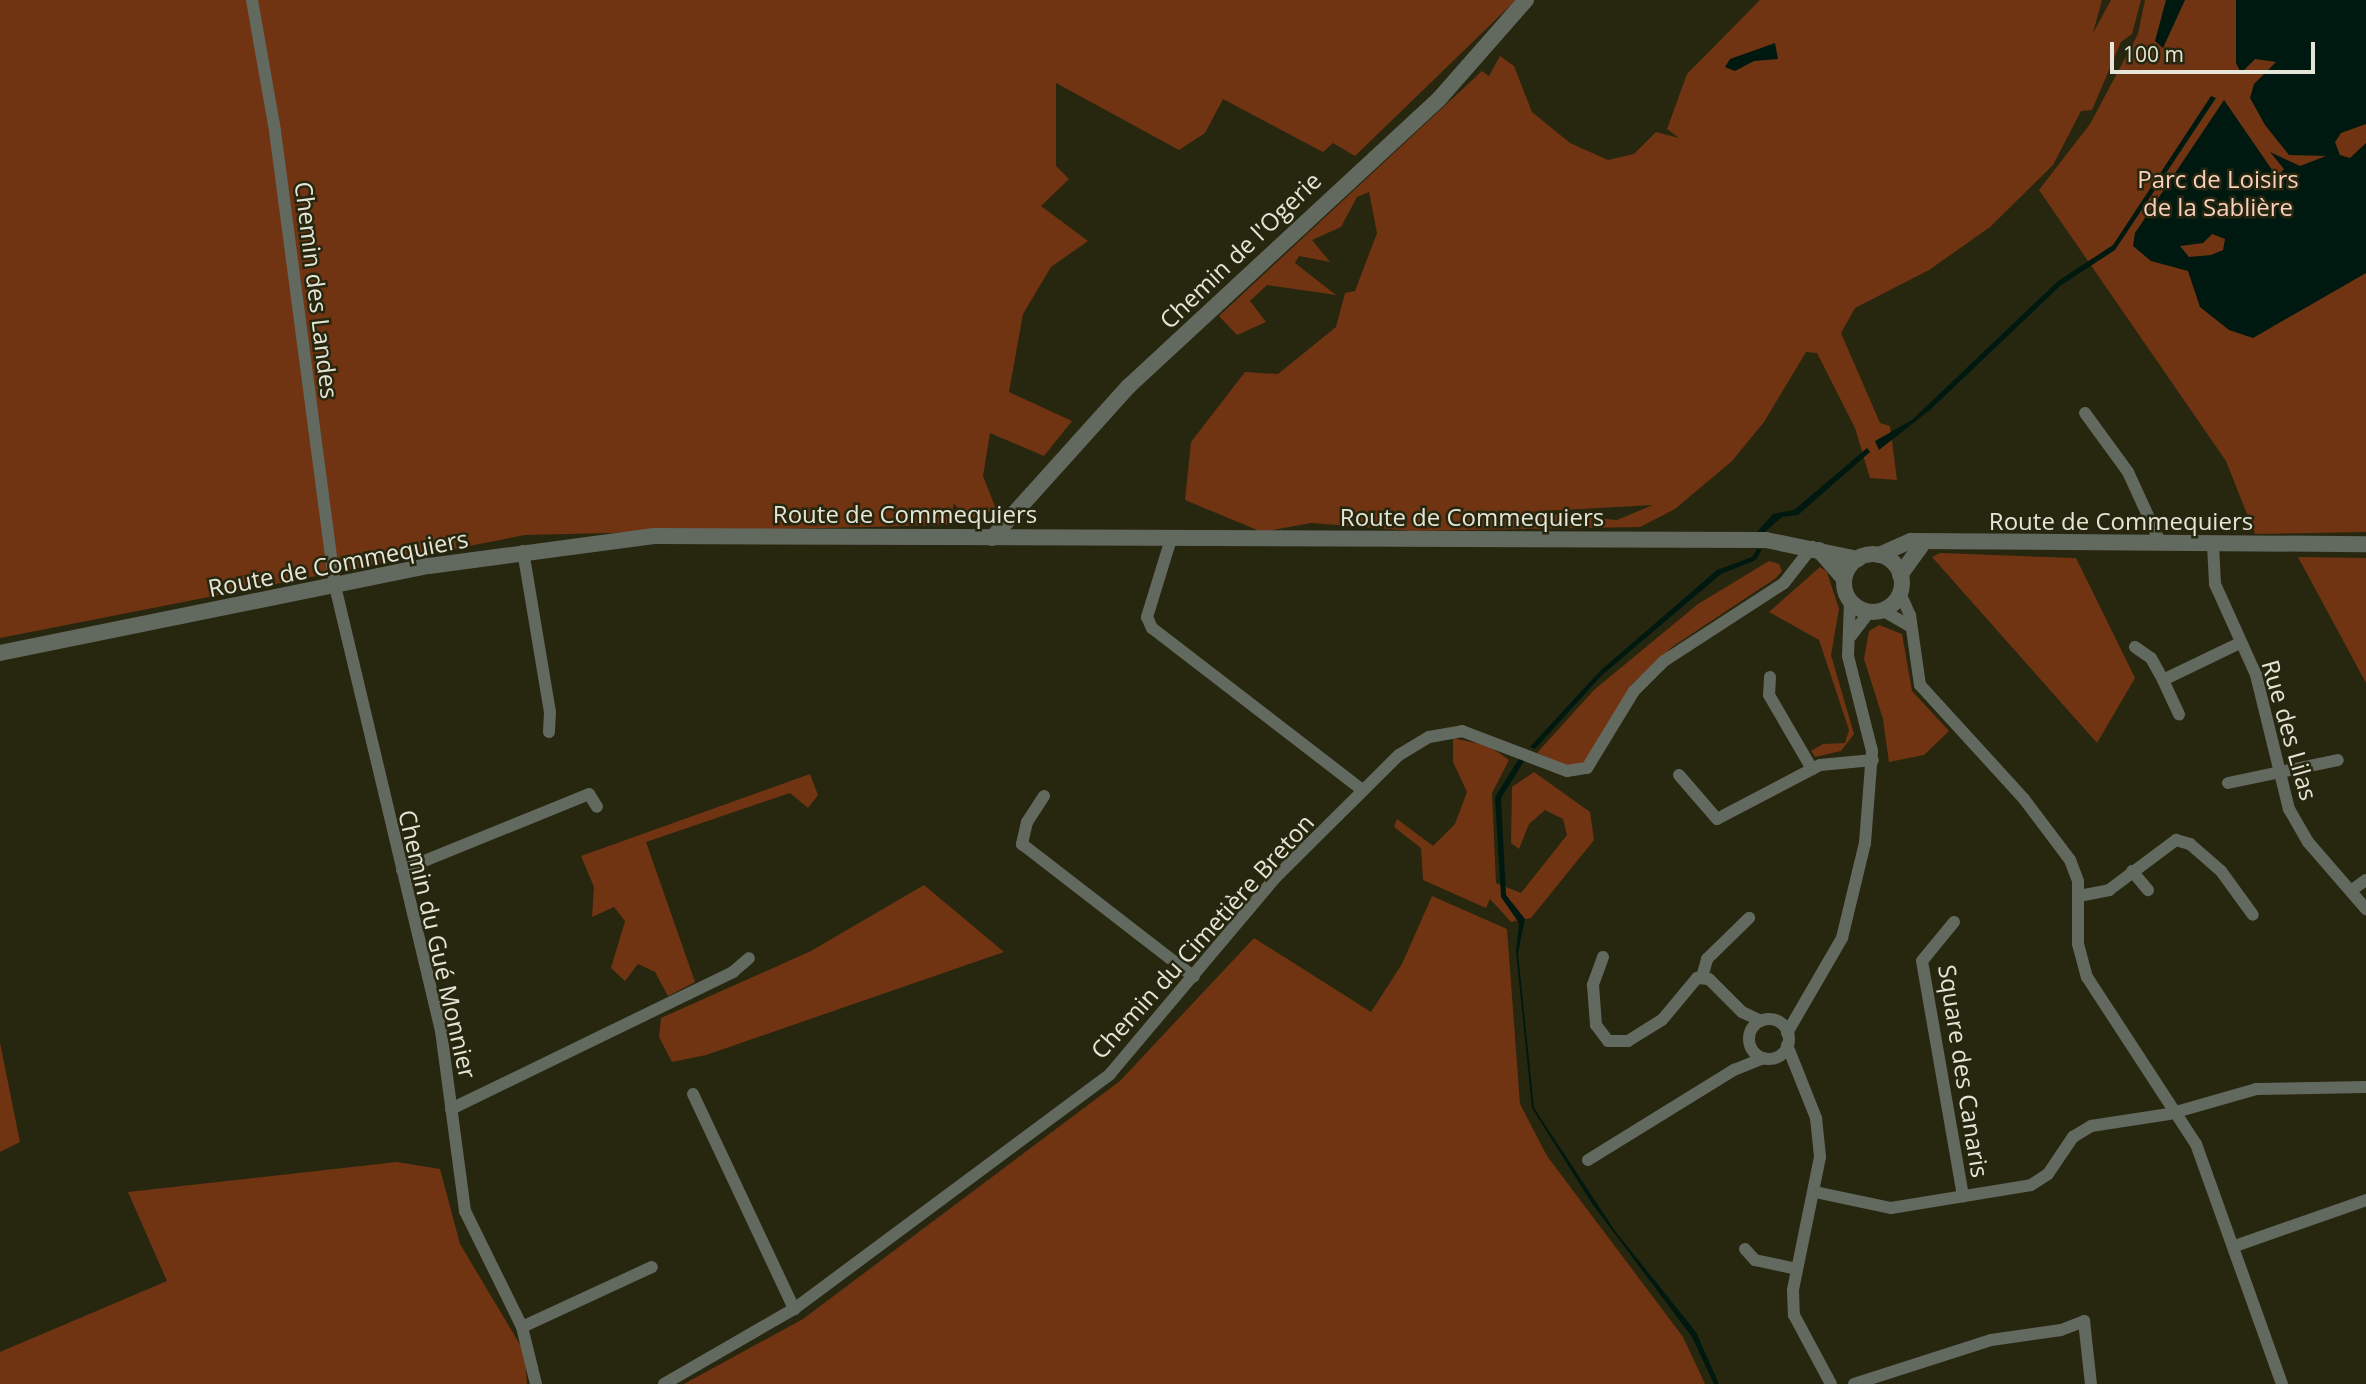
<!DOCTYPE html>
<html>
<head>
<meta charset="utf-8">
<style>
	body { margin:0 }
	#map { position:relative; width:2366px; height:1384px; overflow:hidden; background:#27260f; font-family:"Open Sans",sans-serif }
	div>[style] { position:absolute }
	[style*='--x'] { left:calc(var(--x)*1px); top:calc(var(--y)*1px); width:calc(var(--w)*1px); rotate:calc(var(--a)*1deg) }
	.green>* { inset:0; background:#713412 }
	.water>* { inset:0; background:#001910 }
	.minor>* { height:12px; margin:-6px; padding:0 6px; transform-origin:6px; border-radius:6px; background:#62695f }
	.minor>.ring { margin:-6px; padding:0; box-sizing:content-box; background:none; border:12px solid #62695f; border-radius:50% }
	.tertiary>* { height:16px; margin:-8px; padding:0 8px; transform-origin:8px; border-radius:8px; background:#62695f }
	.tertiary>.ring { margin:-8px; padding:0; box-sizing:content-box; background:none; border:16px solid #62695f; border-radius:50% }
	span { translate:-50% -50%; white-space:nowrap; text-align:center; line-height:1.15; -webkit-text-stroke:5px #27260f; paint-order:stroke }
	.park-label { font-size:24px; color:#fad1be }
	.street-label { font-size:24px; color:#e5e5d7 }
	.scale { position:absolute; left:2110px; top:42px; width:205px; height:32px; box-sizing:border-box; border:4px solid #e5e5d7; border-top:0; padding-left:9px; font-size:21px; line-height:24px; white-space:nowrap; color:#e5e5d7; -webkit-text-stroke:5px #27260f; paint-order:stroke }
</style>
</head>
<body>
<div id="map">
	<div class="green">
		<i style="clip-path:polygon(0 0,1516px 0,1355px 156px,1333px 143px,1323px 152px,1223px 99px,1205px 133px,1179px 150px,1056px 83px,1056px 166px,1069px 179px,1041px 206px,1088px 241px,1051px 267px,1023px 314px,1009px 392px,1072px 421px,1044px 456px,990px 433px,983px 476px,996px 509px,966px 520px,954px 503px,949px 525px,525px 535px,0 638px)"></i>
		<i style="clip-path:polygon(evenodd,1760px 0,2102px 0,2093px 33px,2111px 0,2141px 0,2132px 34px,2121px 42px,2092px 110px,2081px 111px,2053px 165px,1990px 227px,1929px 270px,1855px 308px,1841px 333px,1880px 423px,1890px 426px,1897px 480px,1870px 478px,1855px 428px,1817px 353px,1806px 352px,1764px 422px,1732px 461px,1675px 509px,1640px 527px,1414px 531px,1311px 523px,1262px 532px,1185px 500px,1191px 442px,1245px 372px,1278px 374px,1336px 327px,1345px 293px,1355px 291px,1377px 233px,1369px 192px,1357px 197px,1341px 227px,1312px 240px,1330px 262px,1299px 256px,1295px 263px,1336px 295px,1267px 285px,1250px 301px,1266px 322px,1237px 335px,1219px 316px,1482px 71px,1489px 76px,1500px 56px,1514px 66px,1532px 112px,1570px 143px,1608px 160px,1634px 154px,1656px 132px,1679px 138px,1667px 129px,1687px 74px,1760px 0,1653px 505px,1617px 520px,1527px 512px,1653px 505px)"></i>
		<i style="clip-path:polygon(2145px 0,2366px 0,2366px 532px,2255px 534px,2226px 461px,2039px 190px,2090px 124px,2138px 34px)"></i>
		<i style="clip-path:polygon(1940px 553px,2076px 558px,2135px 678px,2097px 743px,1932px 557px)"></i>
		<i style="clip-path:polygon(2298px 557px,2366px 558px,2366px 683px)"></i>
		<i style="clip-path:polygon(1769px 561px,1779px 564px,1782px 571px,1776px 578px,1672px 647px,1632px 684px,1586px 763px,1572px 768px,1537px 753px,1594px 690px,1698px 604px)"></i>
		<i style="clip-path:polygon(1820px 567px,1827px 572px,1839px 609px,1831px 655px,1854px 734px,1841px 751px,1815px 757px,1811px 751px,1823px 744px,1845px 743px,1849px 730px,1819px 640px,1769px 612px)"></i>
		<i style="clip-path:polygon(1879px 625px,1902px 634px,1912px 691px,1949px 731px,1924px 755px,1889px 762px,1883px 719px,1864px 659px,1869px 631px)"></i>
		<i style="clip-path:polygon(1453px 738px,1489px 746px,1509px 760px,1492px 793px,1496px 883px,1521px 893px,1567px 835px,1563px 819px,1545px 810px,1529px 824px,1519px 849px,1511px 843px,1512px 787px,1534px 772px,1590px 812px,1594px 840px,1531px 918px,1511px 922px,1490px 899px,1486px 908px,1423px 880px,1421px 848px,1394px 827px,1397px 819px,1433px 846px,1455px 824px,1467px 792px,1453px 762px)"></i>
		<i style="clip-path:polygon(810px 774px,818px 795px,808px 808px,790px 793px,646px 842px,695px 982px,668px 996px,655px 972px,638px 964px,625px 981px,611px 968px,625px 921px,614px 907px,592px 917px,594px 887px,581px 856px)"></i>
		<i style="clip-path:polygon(924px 885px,1004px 952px,706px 1055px,672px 1062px,659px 1037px,661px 1018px,811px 951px)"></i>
		<i style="clip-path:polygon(1432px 896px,1507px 929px,1520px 1104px,1547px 1156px,1683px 1337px,1705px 1384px,684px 1384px,803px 1319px,1120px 1081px,1254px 938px,1371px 1012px,1402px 964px)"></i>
		<i style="clip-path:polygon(0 1043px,20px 1142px,0 1152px)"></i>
		<i style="clip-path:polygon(397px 1162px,440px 1169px,460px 1244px,525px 1353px,527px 1384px,0 1384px,0 1352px,167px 1281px,128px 1192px)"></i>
	</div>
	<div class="water">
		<i style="clip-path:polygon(2166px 0,2185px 0,2163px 48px,2155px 41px)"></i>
		<i style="clip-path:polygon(evenodd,2236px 0,2366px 0,2366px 124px,2341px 133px,2335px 142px,2340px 155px,2350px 158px,2366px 143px,2366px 273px,2253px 338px,2229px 330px,2200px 307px,2188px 271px,2151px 261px,2133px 246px,2135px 233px,2224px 100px,2277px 177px,2284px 169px,2270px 152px,2300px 166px,2326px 156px,2289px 155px,2265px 125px,2250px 98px,2254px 84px,2276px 62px,2255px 59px,2241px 73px,2236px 63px,2236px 0,2212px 234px,2225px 239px,2223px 250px,2211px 255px,2189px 257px,2180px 246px,2203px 243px,2212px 234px)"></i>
		<i style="clip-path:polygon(1775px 43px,1778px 59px,1754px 61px,1735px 71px,1725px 67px,1730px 59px)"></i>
		<i style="clip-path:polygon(2211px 96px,2216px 98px,2115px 250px,2060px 286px,1931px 409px,1879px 450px,1875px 441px,1912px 420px,2058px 281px,2113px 245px)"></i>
		<i style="clip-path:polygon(1867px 448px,1870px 452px,1798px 515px,1782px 517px,1764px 533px,1756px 533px,1773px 514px,1794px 510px)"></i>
		<i style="clip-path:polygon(1757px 549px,1762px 549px,1756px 560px,1721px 574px,1601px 676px,1535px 749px,1530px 747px,1600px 671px,1717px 570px,1752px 557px)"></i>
		<i style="clip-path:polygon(1520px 757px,1526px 758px,1501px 798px,1506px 895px,1525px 919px,1518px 953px,1534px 1108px,1615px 1231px,1696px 1332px,1719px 1384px,1714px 1384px,1692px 1337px,1591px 1202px,1532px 1108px,1516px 952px,1519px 923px,1501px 897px,1495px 797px)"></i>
	</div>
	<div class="minor">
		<i style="--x:252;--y:0;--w:133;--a:80"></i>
		<i style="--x:275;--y:131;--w:459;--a:82.5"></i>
		<i style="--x:335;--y:586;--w:457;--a:76.6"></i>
		<i style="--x:441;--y:1031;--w:182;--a:82.4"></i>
		<i style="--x:465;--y:1211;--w:129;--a:63.8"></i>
		<i style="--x:522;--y:1327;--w:59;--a:76.2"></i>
		<i style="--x:2085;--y:413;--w:73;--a:53.9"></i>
		<i style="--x:2128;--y:472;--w:79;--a:65.4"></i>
		<i style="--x:1171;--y:539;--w:82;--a:107.1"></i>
		<i style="--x:1147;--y:617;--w:12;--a:66"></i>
		<i style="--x:1152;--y:628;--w:265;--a:37.6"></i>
		<i style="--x:2213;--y:545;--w:39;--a:87"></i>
		<i style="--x:2215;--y:584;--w:100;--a:65.7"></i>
		<i style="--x:2256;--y:675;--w:138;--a:76.2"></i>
		<i style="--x:2289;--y:809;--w:38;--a:60"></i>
		<i style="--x:2308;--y:842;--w:89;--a:49.1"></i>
		<i style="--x:523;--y:551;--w:163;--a:80.5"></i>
		<i style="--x:550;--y:712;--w:20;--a:93"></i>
		<i style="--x:1900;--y:593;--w:24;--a:66"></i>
		<i style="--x:1910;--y:615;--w:71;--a:81.9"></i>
		<i style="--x:1920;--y:685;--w:154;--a:47.6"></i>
		<i style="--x:2024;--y:799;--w:76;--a:53"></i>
		<i style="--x:2070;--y:860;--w:22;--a:69"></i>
		<i style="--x:2078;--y:881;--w:63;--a:90"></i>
		<i style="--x:2078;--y:944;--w:34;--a:75"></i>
		<i style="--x:2087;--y:977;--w:199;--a:56.9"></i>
		<i style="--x:2196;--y:1144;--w:255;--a:70.3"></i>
		<i style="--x:1882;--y:610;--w:32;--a:30"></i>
		<i style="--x:1851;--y:636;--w:30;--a:-53"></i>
		<i style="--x:2135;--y:647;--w:19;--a:35"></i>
		<i style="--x:2151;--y:658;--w:25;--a:61"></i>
		<i style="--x:2163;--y:680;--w:85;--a:-25.7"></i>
		<i style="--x:1770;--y:677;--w:18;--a:93"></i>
		<i style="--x:1769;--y:695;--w:86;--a:59.8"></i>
		<i style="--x:2163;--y:680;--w:38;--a:65"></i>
		<i style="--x:1679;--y:775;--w:58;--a:49.2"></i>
		<i style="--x:1717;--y:819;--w:116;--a:-27.7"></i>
		<i style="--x:1820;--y:765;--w:53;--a:-5.4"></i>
		<i style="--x:2228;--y:783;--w:112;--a:-11.8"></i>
		<i style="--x:1044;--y:796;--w:31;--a:123"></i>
		<i style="--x:1027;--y:822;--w:23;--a:103"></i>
		<i style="--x:1022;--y:844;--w:217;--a:37.7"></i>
		<i style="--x:402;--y:870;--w:202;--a:-22.1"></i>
		<i style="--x:589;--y:794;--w:15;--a:58"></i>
		<i style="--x:2132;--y:871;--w:25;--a:50"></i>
		<i style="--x:2352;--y:890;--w:17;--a:-36"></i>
		<i style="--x:2079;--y:896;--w:31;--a:-11"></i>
		<i style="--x:2109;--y:890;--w:84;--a:-36.7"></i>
		<i style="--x:2176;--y:840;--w:15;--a:16"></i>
		<i style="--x:2190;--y:844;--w:41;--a:41.1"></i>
		<i style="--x:2221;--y:871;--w:54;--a:54"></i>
		<i style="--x:1954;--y:922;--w:50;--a:129.4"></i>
		<i style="--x:1922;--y:961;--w:239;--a:80.1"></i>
		<i style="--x:1603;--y:957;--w:30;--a:110"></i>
		<i style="--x:1593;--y:985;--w:40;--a:85.7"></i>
		<i style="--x:1596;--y:1025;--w:20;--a:53"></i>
		<i style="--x:1608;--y:1041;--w:20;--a:0"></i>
		<i style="--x:1628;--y:1041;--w:40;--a:-32"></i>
		<i style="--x:1662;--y:1020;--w:55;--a:-50.2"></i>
		<i style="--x:1697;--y:978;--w:12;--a:5"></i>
		<i style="--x:1709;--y:979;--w:47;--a:45"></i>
		<i style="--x:1742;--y:1012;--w:21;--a:25"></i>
		<i style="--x:1702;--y:977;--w:19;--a:-74"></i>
		<i style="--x:1707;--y:959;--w:59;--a:-44.3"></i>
		<i class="ring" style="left:1749px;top:1019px;width:28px;height:28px"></i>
		<i style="--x:1787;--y:1033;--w:110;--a:-59.9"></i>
		<i style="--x:1842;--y:938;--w:98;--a:-76.4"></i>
		<i style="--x:1865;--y:843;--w:92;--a:-85.6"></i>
		<i style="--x:1872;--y:751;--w:98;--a:-104.2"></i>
		<i style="--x:1848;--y:656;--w:55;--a:-87.9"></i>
		<i style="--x:1787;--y:1045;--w:79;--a:68.3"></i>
		<i style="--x:1816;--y:1118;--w:39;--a:84"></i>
		<i style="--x:1820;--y:1157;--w:136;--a:101.5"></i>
		<i style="--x:1793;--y:1290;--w:25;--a:88"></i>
		<i style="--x:1794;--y:1315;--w:78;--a:61.8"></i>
		<i style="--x:693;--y:1094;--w:238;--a:64.8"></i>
		<i style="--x:451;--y:1109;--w:314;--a:-25.9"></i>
		<i style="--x:733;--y:972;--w:21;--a:-41"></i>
		<i style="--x:1588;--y:1160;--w:172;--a:-31.7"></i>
		<i style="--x:1734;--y:1070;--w:32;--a:-22"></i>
		<i style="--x:1815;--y:1192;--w:78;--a:11.9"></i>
		<i style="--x:1891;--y:1208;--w:142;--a:-9.3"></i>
		<i style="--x:2031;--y:1185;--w:20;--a:-33"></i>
		<i style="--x:2048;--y:1174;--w:45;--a:-56"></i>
		<i style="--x:2073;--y:1137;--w:21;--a:-31"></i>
		<i style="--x:2091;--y:1126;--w:79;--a:-8.7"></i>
		<i style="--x:2169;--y:1114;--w:91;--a:-16"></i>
		<i style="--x:2256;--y:1089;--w:110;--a:-1"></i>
		<i style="--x:2235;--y:1246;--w:139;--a:-19.3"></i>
		<i style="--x:1745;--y:1249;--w:15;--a:48"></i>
		<i style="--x:1755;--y:1260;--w:43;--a:12.1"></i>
		<i style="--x:522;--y:1327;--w:143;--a:-24.8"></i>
		<i style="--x:664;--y:1384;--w:150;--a:-30"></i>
		<i style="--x:794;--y:1309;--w:394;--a:-36.6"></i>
		<i style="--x:1110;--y:1074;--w:258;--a:-49.9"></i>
		<i style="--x:1276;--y:877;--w:173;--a:-44.8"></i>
		<i style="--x:1399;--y:755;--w:35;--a:-31"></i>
		<i style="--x:1429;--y:737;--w:34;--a:-10"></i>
		<i style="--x:1462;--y:731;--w:112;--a:20.9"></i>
		<i style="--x:1567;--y:771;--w:20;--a:-9"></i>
		<i style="--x:1587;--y:768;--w:90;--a:-58.6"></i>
		<i style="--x:1634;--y:691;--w:42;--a:-45"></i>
		<i style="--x:1664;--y:661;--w:143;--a:-33"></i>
		<i style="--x:1784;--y:583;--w:46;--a:-52.1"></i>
		<i style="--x:1854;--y:1384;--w:144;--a:-17.8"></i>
		<i style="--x:1991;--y:1340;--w:71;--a:-8.1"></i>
		<i style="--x:2061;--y:1330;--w:25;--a:-21"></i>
		<i style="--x:2084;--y:1321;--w:63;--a:83.7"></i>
	</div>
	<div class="tertiary">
		<i style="--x:992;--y:538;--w:205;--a:-48"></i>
		<i style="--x:1129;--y:386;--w:422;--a:-42.8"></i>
		<i style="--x:1439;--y:99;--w:132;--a:-48.7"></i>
		<i style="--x:1819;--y:550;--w:38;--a:49"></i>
		<i class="ring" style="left:1844px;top:554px;width:42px;height:42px"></i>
		<i style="--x:1879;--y:555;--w:35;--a:-24"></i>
		<i style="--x:1911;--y:541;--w:455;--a:0.4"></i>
		<i style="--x:1900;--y:575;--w:37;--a:-54"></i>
		<i style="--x:0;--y:653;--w:438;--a:-11.5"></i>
		<i style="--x:429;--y:566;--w:227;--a:-7.6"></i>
		<i style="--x:654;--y:536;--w:1112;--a:0.21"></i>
		<i style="--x:1766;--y:540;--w:94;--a:11.7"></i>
	</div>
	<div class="park-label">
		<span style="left:2218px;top:193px">Parc de Loisirs<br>de la Sablière</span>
	</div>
	<div class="street-label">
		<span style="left:1240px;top:250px;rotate:-44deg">Chemin de l'Ogerie</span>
		<span style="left:317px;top:290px;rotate:83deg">Chemin des Landes</span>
		<span style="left:905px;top:514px">Route de Commequiers</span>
		<span style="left:1472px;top:517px">Route de Commequiers</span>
		<span style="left:2121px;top:521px">Route de Commequiers</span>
		<span style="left:338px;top:563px;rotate:-11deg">Route de Commequiers</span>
		<span style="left:2290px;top:730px;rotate:74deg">Rue des Lilas</span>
		<span style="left:1202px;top:936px;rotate:-48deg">Chemin du Cimetière Breton</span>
		<span style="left:438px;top:944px;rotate:77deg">Chemin du Gué Monnier</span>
		<span style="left:1964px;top:1071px;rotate:81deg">Square des Canaris</span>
	</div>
	<div class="scale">100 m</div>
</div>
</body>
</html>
